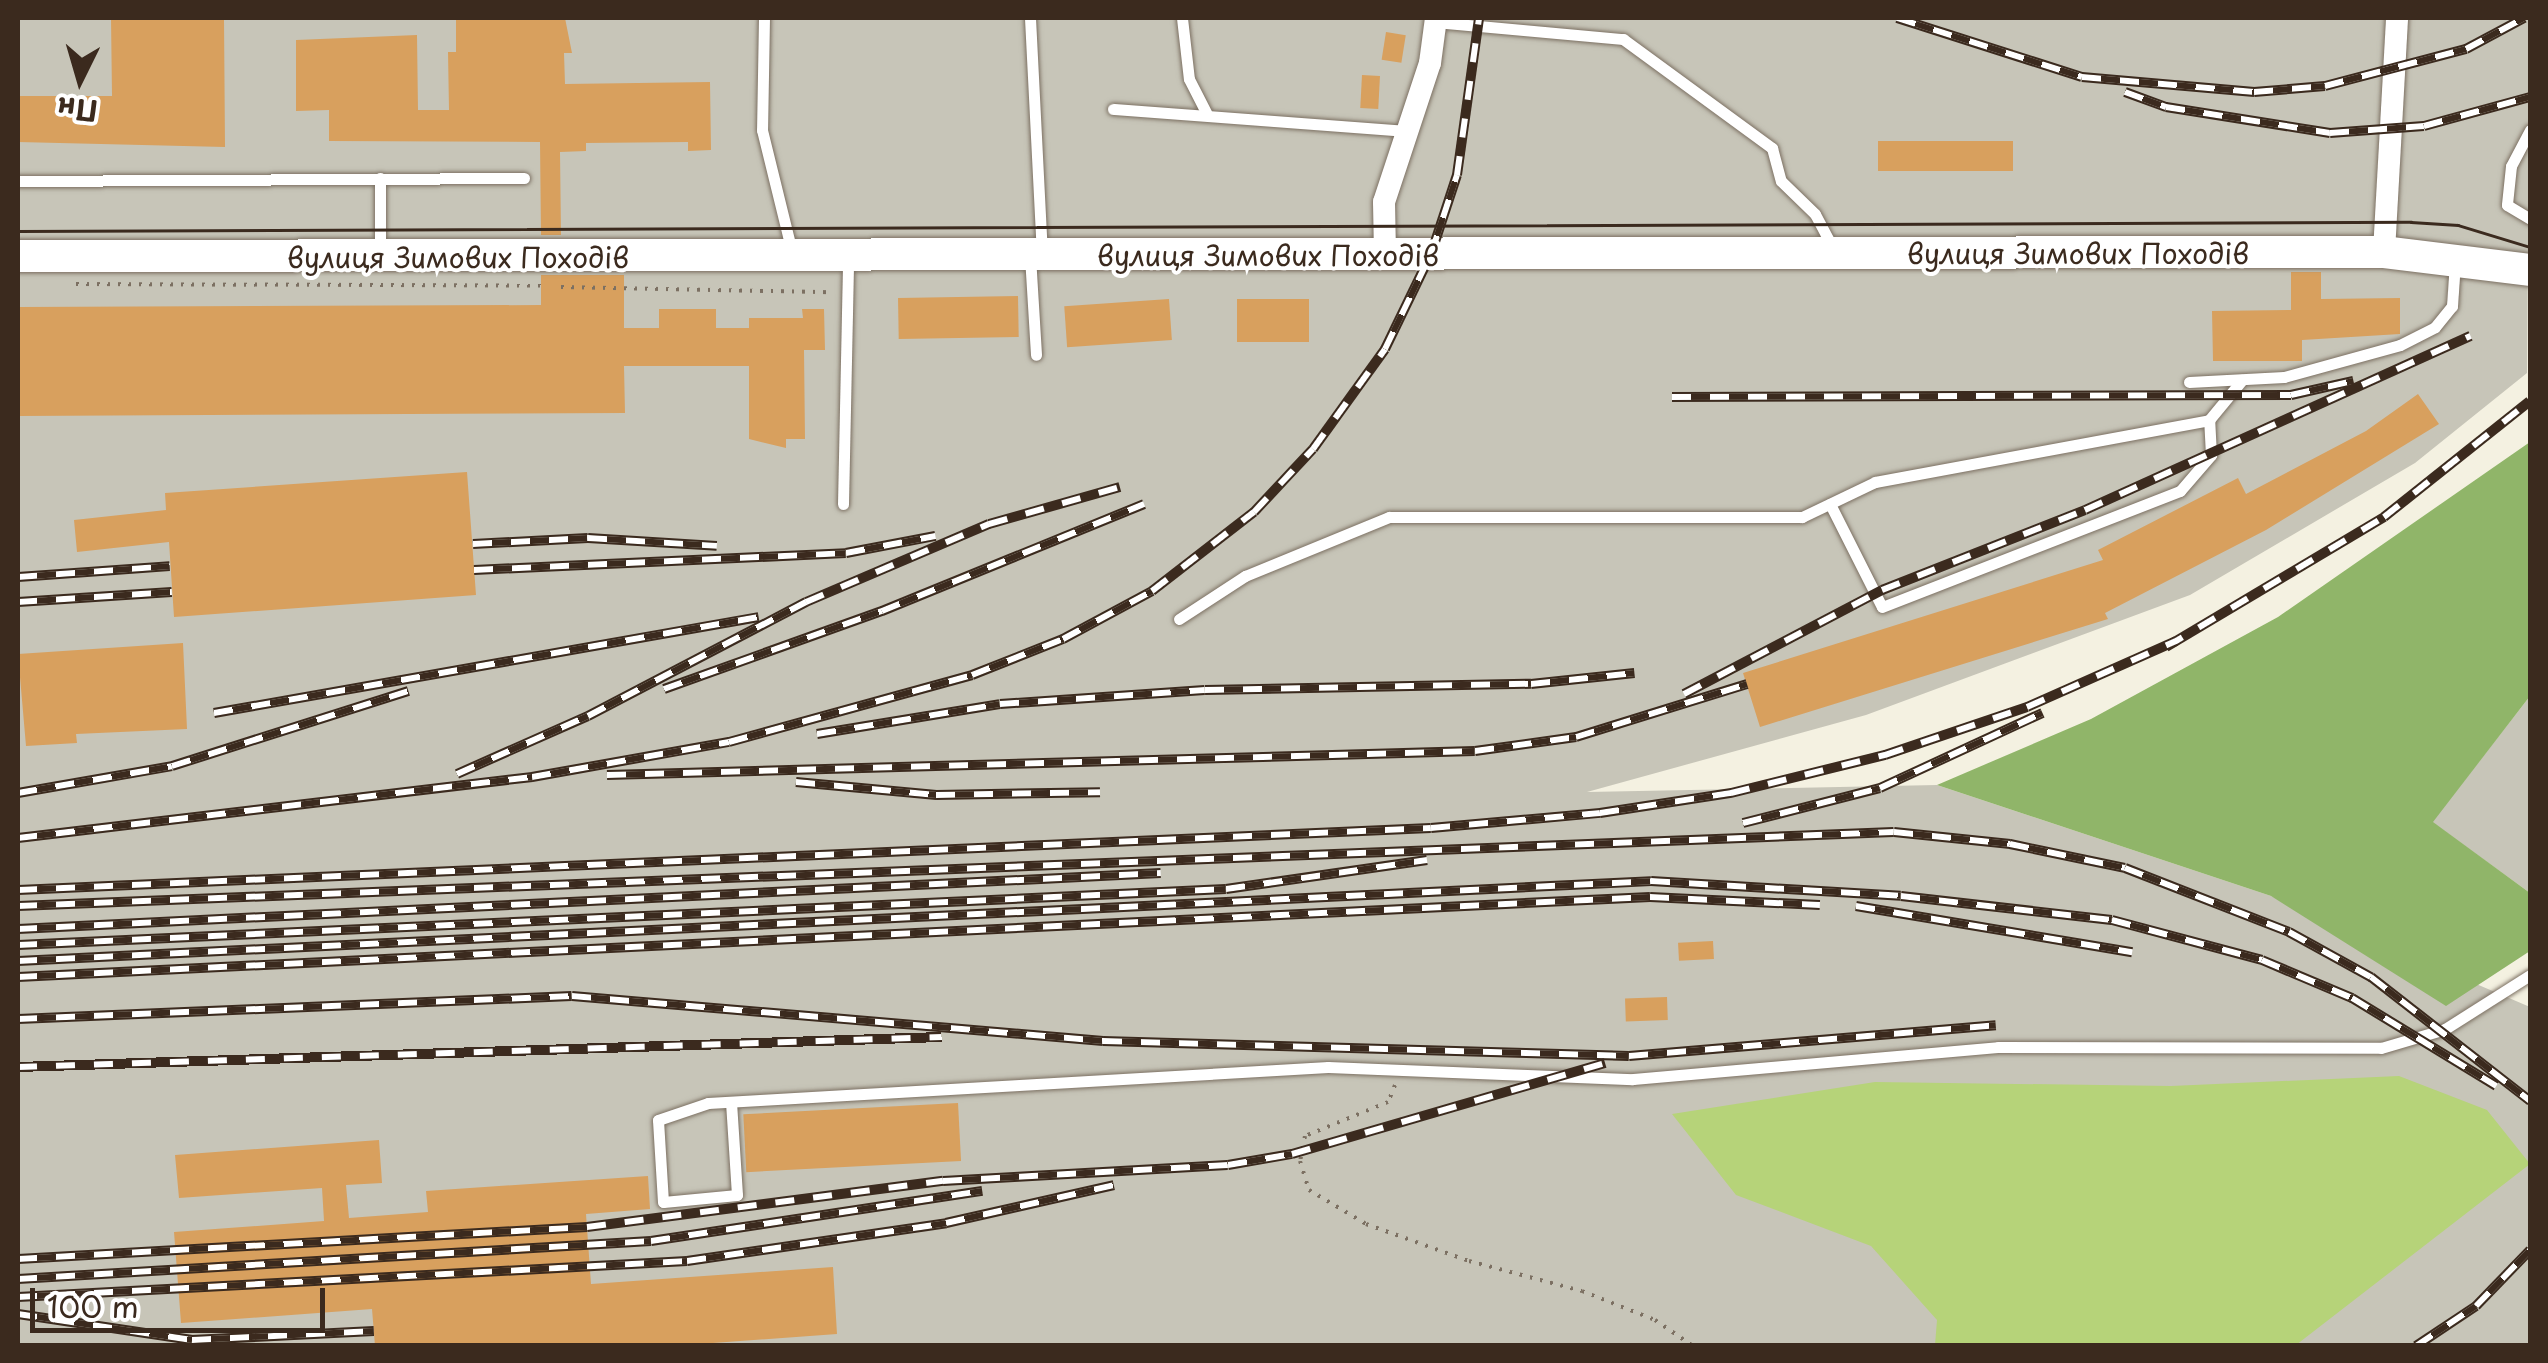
<!DOCTYPE html>
<html>
<head>
<meta charset="utf-8">
<style>
	body { margin:0 }
	#map { position:relative; width:2548px; height:1363px; overflow:hidden; background:#f4f1e1; font-family:"Playpen Sans",sans-serif }
	div>[style] { position:absolute }
	[style*='--x'] { left:calc(var(--x)*1px); top:calc(var(--y)*1px); width:calc(var(--w)*1px); rotate:calc(var(--a)*1deg) }
	.industrial>* { inset:0; background:#c7c5b8 }
	.green>* { inset:0; background:#b6d379 }
	.forest>* { inset:0; background:#90b569 }
	.building>* { inset:0; background:#d8a05e; transform-origin:0 0 }
	.path>* { height:4px; margin-top:-2px; transform-origin:0; background:repeating-linear-gradient(90deg,#7c7062 0 2.5px,transparent 0 10.5px) }
	.roads { filter:drop-shadow(0 0 2px #7c7062) drop-shadow(0 0 2px #7c7062) }
	.lane>* { height:11px; margin:-5.5px; padding:0 5.5px; transform-origin:5.5px; border-radius:5.5px; background:#fff }
	.street>* { height:22px; margin:-11px; padding:0 11px; transform-origin:11px; border-radius:11px; background:#fff }
	.secondary>* { height:32px; margin:-16px; padding:0 16px; transform-origin:16px; border-radius:16px; background:#fff }
	.tram>* { height:2.5px; margin:-1.25px; padding:0 1.25px; transform-origin:1.25px; border-radius:1.25px; background:#3b2a1e }
	.rail>* { height:10px; margin-top:-5px; transform-origin:0; background:repeating-linear-gradient(90deg,#fff 0 19px,#3b2a1e 0 38px); box-sizing:border-box; border-block:2px solid #3b2a1e }
	span { translate:-50% -50%; white-space:nowrap; text-align:center; line-height:1.15; -webkit-text-stroke:8px #fff; paint-order:stroke }
	.street-label { font-size:28px; color:#3b2a1e }
	.frame { position:absolute; inset:0; border:20px solid #3b2a1e; pointer-events:none }
	.north { position:absolute; left:30px; top:30px; width:100px; height:100px; -webkit-text-stroke:8px #fff; paint-order:stroke; rotate:185deg; font-size:28px; font-weight:700; line-height:40px; text-align:center; color:#3b2a1e }
	.north::after { content:''; display:block; margin:auto; width:35px; height:45px; background:#3b2a1e; clip-path:polygon(50% 0,100% 100%,50% 72%,0 100%) }
	.scale { position:absolute; left:30px; top:1288px; width:295px; height:45px; box-sizing:border-box; border:5px solid #3b2a1e; border-top:0; padding-left:12px; font-size:30px; line-height:35px; white-space:nowrap; color:#3b2a1e; -webkit-text-stroke:8px #fff; paint-order:stroke }
</style>
</head>
<body>
<div id="map">
	<div class="industrial">
		<i style="clip-path:polygon(18px 18px,2530px 18px,2527px 373px,2415px 463px,2190px 595px,1866px 715px,1587px 792px,1937px 785px,2271px 896px,2530px 1007px,2530px 1345px,18px 1345px)"></i>
		<i style="clip-path:polygon(2530px 696px,2530px 893px,2432px 822px)"></i>
	</div>
	<div class="green">
		<i style="clip-path:polygon(2399px 1076px,2487px 1110px,2530px 1164px,2296px 1345px,1935px 1345px,1937px 1320px,1871px 1246px,1736px 1195px,1672px 1114px,1875px 1082px,2171px 1086px)"></i>
	</div>
	<div class="forest">
		<i style="clip-path:polygon(2530px 442px,2530px 696px,2433px 822px,2530px 893px,2530px 951px,2446px 1006px,2271px 896px,1937px 785px,2091px 719px,2278px 617px)"></i>
	</div>
	<div class="building">
		<i style="clip-path:polygon(111px 18px,224px 18px,225px 147px,18px 142px,18px 96px,112px 96px)"></i>
		<i style="clip-path:polygon(456px 18px,565px 18px,572px 53px,564px 53px,565px 84px,710px 82px,711px 150px,688px 151px,688px 142px,586px 143px,586px 151px,560px 152px,561px 235px,541px 235px,540px 142px,329px 141px,329px 110px,296px 111px,296px 40px,417px 35px,418px 110px,449px 110px,448px 52px,456px 52px)"></i>
		<i style="left:1386px;top:32px;width:20px;height:28px;rotate:9deg"></i>
		<i style="left:1362px;top:75px;width:18px;height:33px;rotate:3deg"></i>
		<i style="left:2013px;top:141px;width:30px;height:135px;rotate:90deg"></i>
		<i style="clip-path:polygon(2291px 272px,2321px 272px,2321px 299px,2400px 298px,2400px 334px,2302px 340px,2302px 361px,2213px 361px,2212px 311px,2291px 310px)"></i>
		<i style="clip-path:polygon(541px 275px,624px 275px,624px 328px,659px 328px,659px 309px,716px 309px,716px 328px,749px 328px,749px 318px,803px 318px,802px 309px,824px 309px,825px 350px,804px 350px,805px 439px,786px 439px,786px 448px,749px 439px,749px 366px,624px 366px,625px 413px,18px 416px,18px 307px,541px 305px)"></i>
		<i style="left:1018px;top:296px;width:41px;height:120px;rotate:89deg"></i>
		<i style="left:1169px;top:299px;width:41px;height:105px;rotate:86deg"></i>
		<i style="left:1309px;top:299px;width:43px;height:72px;rotate:90deg"></i>
		<i style="clip-path:polygon(2418px 394px,2439px 424px,2266px 530px,2105px 613px,2108px 619px,1760px 727px,1743px 673px,2103px 560px,2098px 550px,2238px 478px,2246px 494px,2366px 431px)"></i>
		<i style="clip-path:polygon(467px 472px,476px 595px,174px 617px,169px 542px,77px 552px,74px 520px,166px 510px,165px 493px)"></i>
		<i style="clip-path:polygon(183px 643px,187px 729px,76px 734px,77px 743px,26px 746px,18px 654px)"></i>
		<i style="left:1713px;top:941px;width:18px;height:35px;rotate:87deg"></i>
		<i style="left:1667px;top:997px;width:23px;height:42px;rotate:88deg"></i>
		<i style="left:958px;top:1103px;width:58px;height:215px;rotate:87deg"></i>
		<i style="clip-path:polygon(379px 1140px,382px 1183px,346px 1185px,349px 1218px,428px 1212px,426px 1191px,648px 1176px,650px 1209px,586px 1214px,591px 1284px,833px 1267px,837px 1334px,672px 1346px,375px 1346px,372px 1309px,181px 1323px,174px 1232px,324px 1221px,322px 1188px,179px 1198px,175px 1155px)"></i>
	</div>
	<div class="path">
		<i style="--x:76;--y:284;--w:465;--a:0.2"></i>
		<i style="--x:561;--y:287;--w:270;--a:1.1"></i>
		<i style="--x:1395;--y:1085;--w:18;--a:112"></i>
		<i style="--x:1388;--y:1102;--w:90;--a:157.7"></i>
		<i style="--x:1305;--y:1136;--w:25;--a:101"></i>
		<i style="--x:1300;--y:1161;--w:30;--a:73"></i>
		<i style="--x:1309;--y:1190;--w:66;--a:30.8"></i>
		<i style="--x:1366;--y:1224;--w:109;--a:19.8"></i>
		<i style="--x:1469;--y:1261;--w:117;--a:14.9"></i>
		<i style="--x:1582;--y:1291;--w:79;--a:21.7"></i>
		<i style="--x:1655;--y:1320;--w:46;--a:34.4"></i>
	</div>
	<div class="roads">
		<div class="lane">
			<i style="--x:764;--y:18;--w:112;--a:91"></i>
			<i style="--x:762;--y:130;--w:126;--a:76.2"></i>
			<i style="--x:1030;--y:18;--w:234;--a:87.1"></i>
			<i style="--x:1182;--y:18;--w:61;--a:83.5"></i>
			<i style="--x:1189;--y:79;--w:38;--a:63"></i>
			<i style="--x:1435;--y:22;--w:189;--a:5.2"></i>
			<i style="--x:1623;--y:39;--w:185;--a:36.2"></i>
			<i style="--x:1772;--y:148;--w:34;--a:75"></i>
			<i style="--x:1781;--y:181;--w:47;--a:44.1"></i>
			<i style="--x:1815;--y:214;--w:41;--a:62.2"></i>
			<i style="--x:1113;--y:109;--w:296;--a:4.3"></i>
			<i style="--x:2530;--y:130;--w:41;--a:117.8"></i>
			<i style="--x:2511;--y:166;--w:39;--a:96"></i>
			<i style="--x:2507;--y:205;--w:27;--a:31"></i>
			<i style="--x:380;--y:178;--w:75;--a:90"></i>
			<i style="--x:18;--y:181;--w:506;--a:-0.34"></i>
			<i style="--x:1030;--y:256;--w:99;--a:86.5"></i>
			<i style="--x:2189;--y:382;--w:95;--a:-3"></i>
			<i style="--x:2284;--y:377;--w:120;--a:-15.4"></i>
			<i style="--x:2400;--y:345;--w:39;--a:-27"></i>
			<i style="--x:2435;--y:327;--w:27;--a:-51"></i>
			<i style="--x:2452;--y:306;--w:44;--a:-86.1"></i>
			<i style="--x:843;--y:504;--w:244;--a:-88.8"></i>
			<i style="--x:1830;--y:504;--w:115;--a:63.2"></i>
			<i style="--x:1882;--y:607;--w:320;--a:-21.3"></i>
			<i style="--x:2180;--y:491;--w:48;--a:-49.3"></i>
			<i style="--x:2211;--y:455;--w:35;--a:-93"></i>
			<i style="--x:1179;--y:619;--w:79;--a:-33.1"></i>
			<i style="--x:1245;--y:576;--w:156;--a:-22.3"></i>
			<i style="--x:1389;--y:517;--w:413;--a:0"></i>
			<i style="--x:1802;--y:517;--w:81;--a:-25.6"></i>
			<i style="--x:1875;--y:482;--w:340;--a:-10.5"></i>
			<i style="--x:2209;--y:420;--w:52;--a:-50.5"></i>
			<i style="--x:731;--y:1102;--w:93;--a:86.3"></i>
			<i style="--x:737;--y:1195;--w:74;--a:174.6"></i>
			<i style="--x:663;--y:1202;--w:82;--a:-93.5"></i>
			<i style="--x:658;--y:1120;--w:53;--a:-18.8"></i>
			<i style="--x:708;--y:1103;--w:621;--a:-3.32"></i>
			<i style="--x:1328;--y:1067;--w:305;--a:2.3"></i>
			<i style="--x:1633;--y:1079;--w:366;--a:-5"></i>
			<i style="--x:1998;--y:1047;--w:383;--a:0.1"></i>
			<i style="--x:2381;--y:1048;--w:67;--a:-16.5"></i>
			<i style="--x:2445;--y:1029;--w:101;--a:-32.4"></i>
		</div>
		<div class="street">
			<i style="--x:2384;--y:252;--w:234;--a:-86.8"></i>
			<i style="--x:1385;--y:254;--w:52;--a:-91.1"></i>
			<i style="--x:1384;--y:202;--w:146;--a:-71.7"></i>
			<i style="--x:1430;--y:63;--w:45;--a:-82.4"></i>
		</div>
		<div class="secondary">
			<i style="--x:18;--y:256;--w:2366;--a:-0.1"></i>
			<i style="--x:2384;--y:252;--w:147;--a:7"></i>
		</div>
	</div>
	<div class="tram">
		<i style="--x:18;--y:231;--w:2393;--a:-0.22"></i>
		<i style="--x:2411;--y:222;--w:47;--a:3.7"></i>
		<i style="--x:2458;--y:225;--w:75;--a:17"></i>
	</div>
	<div class="rail">
		<i style="--x:1897;--y:18;--w:194;--a:17.7"></i>
		<i style="--x:2082;--y:77;--w:173;--a:5"></i>
		<i style="--x:2254;--y:92;--w:71;--a:-4.8"></i>
		<i style="--x:2325;--y:86;--w:146;--a:-14.7"></i>
		<i style="--x:2466;--y:49;--w:66;--a:-28.1"></i>
		<i style="--x:2125;--y:92;--w:44;--a:20.1"></i>
		<i style="--x:2166;--y:107;--w:166;--a:9"></i>
		<i style="--x:2330;--y:133;--w:94;--a:-4.3"></i>
		<i style="--x:2424;--y:126;--w:110;--a:-15.3"></i>
		<i style="--x:1672;--y:397;--w:619;--a:-0.19"></i>
		<i style="--x:2291;--y:395;--w:64;--a:-12.7"></i>
		<i style="--x:473;--y:544;--w:115;--a:-3"></i>
		<i style="--x:588;--y:538;--w:129;--a:3.5"></i>
		<i style="--x:474;--y:570;--w:372;--a:-2.6"></i>
		<i style="--x:846;--y:553;--w:91;--a:-10.8"></i>
		<i style="--x:18;--y:577;--w:152;--a:-4.1"></i>
		<i style="--x:18;--y:602;--w:154;--a:-3.7"></i>
		<i style="--x:2166;--y:647;--w:254;--a:-30.8"></i>
		<i style="--x:2384;--y:517;--w:186;--a:-38.5"></i>
		<i style="--x:664;--y:689;--w:232;--a:-19.7"></i>
		<i style="--x:882;--y:611;--w:283;--a:-22.2"></i>
		<i style="--x:1684;--y:694;--w:224;--a:-27.7"></i>
		<i style="--x:1882;--y:590;--w:218;--a:-21.5"></i>
		<i style="--x:2085;--y:510;--w:423;--a:-24.3"></i>
		<i style="--x:214;--y:713;--w:553;--a:-9.99"></i>
		<i style="--x:817;--y:734;--w:185;--a:-9.3"></i>
		<i style="--x:1000;--y:704;--w:205;--a:-3.9"></i>
		<i style="--x:1205;--y:690;--w:326;--a:-1.1"></i>
		<i style="--x:1531;--y:684;--w:104;--a:-6.1"></i>
		<i style="--x:457;--y:774;--w:143;--a:-23.9"></i>
		<i style="--x:588;--y:716;--w:246;--a:-27.6"></i>
		<i style="--x:806;--y:602;--w:199;--a:-23.1"></i>
		<i style="--x:989;--y:524;--w:136;--a:-15.8"></i>
		<i style="--x:607;--y:775;--w:868;--a:-1.58"></i>
		<i style="--x:1475;--y:751;--w:102;--a:-7.9"></i>
		<i style="--x:1576;--y:737;--w:179;--a:-17.2"></i>
		<i style="--x:796;--y:782;--w:141;--a:5.3"></i>
		<i style="--x:936;--y:795;--w:164;--a:-1"></i>
		<i style="--x:18;--y:793;--w:156;--a:-9.9"></i>
		<i style="--x:172;--y:766;--w:248;--a:-17.6"></i>
		<i style="--x:1743;--y:823;--w:141;--a:-14.3"></i>
		<i style="--x:1880;--y:788;--w:179;--a:-24.8"></i>
		<i style="--x:18;--y:838;--w:518;--a:-6.77"></i>
		<i style="--x:532;--y:777;--w:200;--a:-10.1"></i>
		<i style="--x:729;--y:742;--w:252;--a:-15.4"></i>
		<i style="--x:972;--y:675;--w:98;--a:-21.6"></i>
		<i style="--x:1063;--y:639;--w:101;--a:-28.3"></i>
		<i style="--x:1152;--y:591;--w:129;--a:-37.8"></i>
		<i style="--x:1254;--y:512;--w:86;--a:-46.9"></i>
		<i style="--x:1313;--y:449;--w:123;--a:-54.2"></i>
		<i style="--x:1385;--y:349;--w:106;--a:-64.2"></i>
		<i style="--x:1431;--y:254;--w:83;--a:-71.8"></i>
		<i style="--x:1457;--y:175;--w:159;--a:-82"></i>
		<i style="--x:18;--y:890;--w:1414;--a:-2.51"></i>
		<i style="--x:1431;--y:828;--w:170;--a:-5.1"></i>
		<i style="--x:1600;--y:813;--w:133;--a:-8.7"></i>
		<i style="--x:1731;--y:793;--w:159;--a:-13.9"></i>
		<i style="--x:1885;--y:755;--w:150;--a:-18.7"></i>
		<i style="--x:2027;--y:707;--w:163;--a:-23.9"></i>
		<i style="--x:18;--y:906;--w:1877;--a:-2.26"></i>
		<i style="--x:1894;--y:832;--w:117;--a:5.9"></i>
		<i style="--x:2010;--y:844;--w:117;--a:11.8"></i>
		<i style="--x:2125;--y:868;--w:176;--a:21.3"></i>
		<i style="--x:2289;--y:932;--w:94;--a:28.8"></i>
		<i style="--x:2371;--y:977;--w:202;--a:37.9"></i>
		<i style="--x:1856;--y:906;--w:280;--a:9.5"></i>
		<i style="--x:18;--y:929;--w:1144;--a:-2.8"></i>
		<i style="--x:18;--y:945;--w:1209;--a:-2.65"></i>
		<i style="--x:1226;--y:889;--w:203;--a:-8.2"></i>
		<i style="--x:18;--y:961;--w:1635;--a:-2.8"></i>
		<i style="--x:1651;--y:881;--w:250;--a:3.4"></i>
		<i style="--x:1901;--y:896;--w:212;--a:6.5"></i>
		<i style="--x:2112;--y:920;--w:155;--a:14.9"></i>
		<i style="--x:2262;--y:960;--w:98;--a:22.9"></i>
		<i style="--x:2352;--y:998;--w:169;--a:31.4"></i>
		<i style="--x:18;--y:977;--w:1634;--a:-2.81"></i>
		<i style="--x:1650;--y:897;--w:170;--a:2.7"></i>
		<i style="--x:18;--y:1019;--w:554;--a:-2.38"></i>
		<i style="--x:572;--y:996;--w:533;--a:4.84"></i>
		<i style="--x:1103;--y:1041;--w:526;--a:1.63"></i>
		<i style="--x:1629;--y:1056;--w:368;--a:-4.8"></i>
		<i style="--x:18;--y:1067;--w:924;--a:-1.86"></i>
		<i style="--x:18;--y:1259;--w:570;--a:-3.22"></i>
		<i style="--x:587;--y:1227;--w:359;--a:-7.4"></i>
		<i style="--x:943;--y:1181;--w:285;--a:-3.2"></i>
		<i style="--x:1228;--y:1165;--w:65;--a:-9.8"></i>
		<i style="--x:1292;--y:1154;--w:326;--a:-16.2"></i>
		<i style="--x:18;--y:1279;--w:634;--a:-3.44"></i>
		<i style="--x:651;--y:1241;--w:335;--a:-8.6"></i>
		<i style="--x:18;--y:1297;--w:670;--a:-3.08"></i>
		<i style="--x:687;--y:1261;--w:262;--a:-8.3"></i>
		<i style="--x:946;--y:1223;--w:172;--a:-12.7"></i>
		<i style="--x:18;--y:1314;--w:176;--a:8.5"></i>
		<i style="--x:192;--y:1340;--w:182;--a:-2.8"></i>
		<i style="--x:2416;--y:1346;--w:72;--a:-33.7"></i>
		<i style="--x:2476;--y:1306;--w:78;--a:-46"></i>
	</div>
	<div class="street-label">
		<span style="left:2078px;top:253px">вулиця Зимових Походів</span>
		<span style="left:1268px;top:255px">вулиця Зимових Походів</span>
		<span style="left:458px;top:257px">вулиця Зимових Походів</span>
	</div>
	<div class="frame"></div>
	<div class="north">Пн</div>
	<div class="scale">100 m</div>
</div>
</body>
</html>
